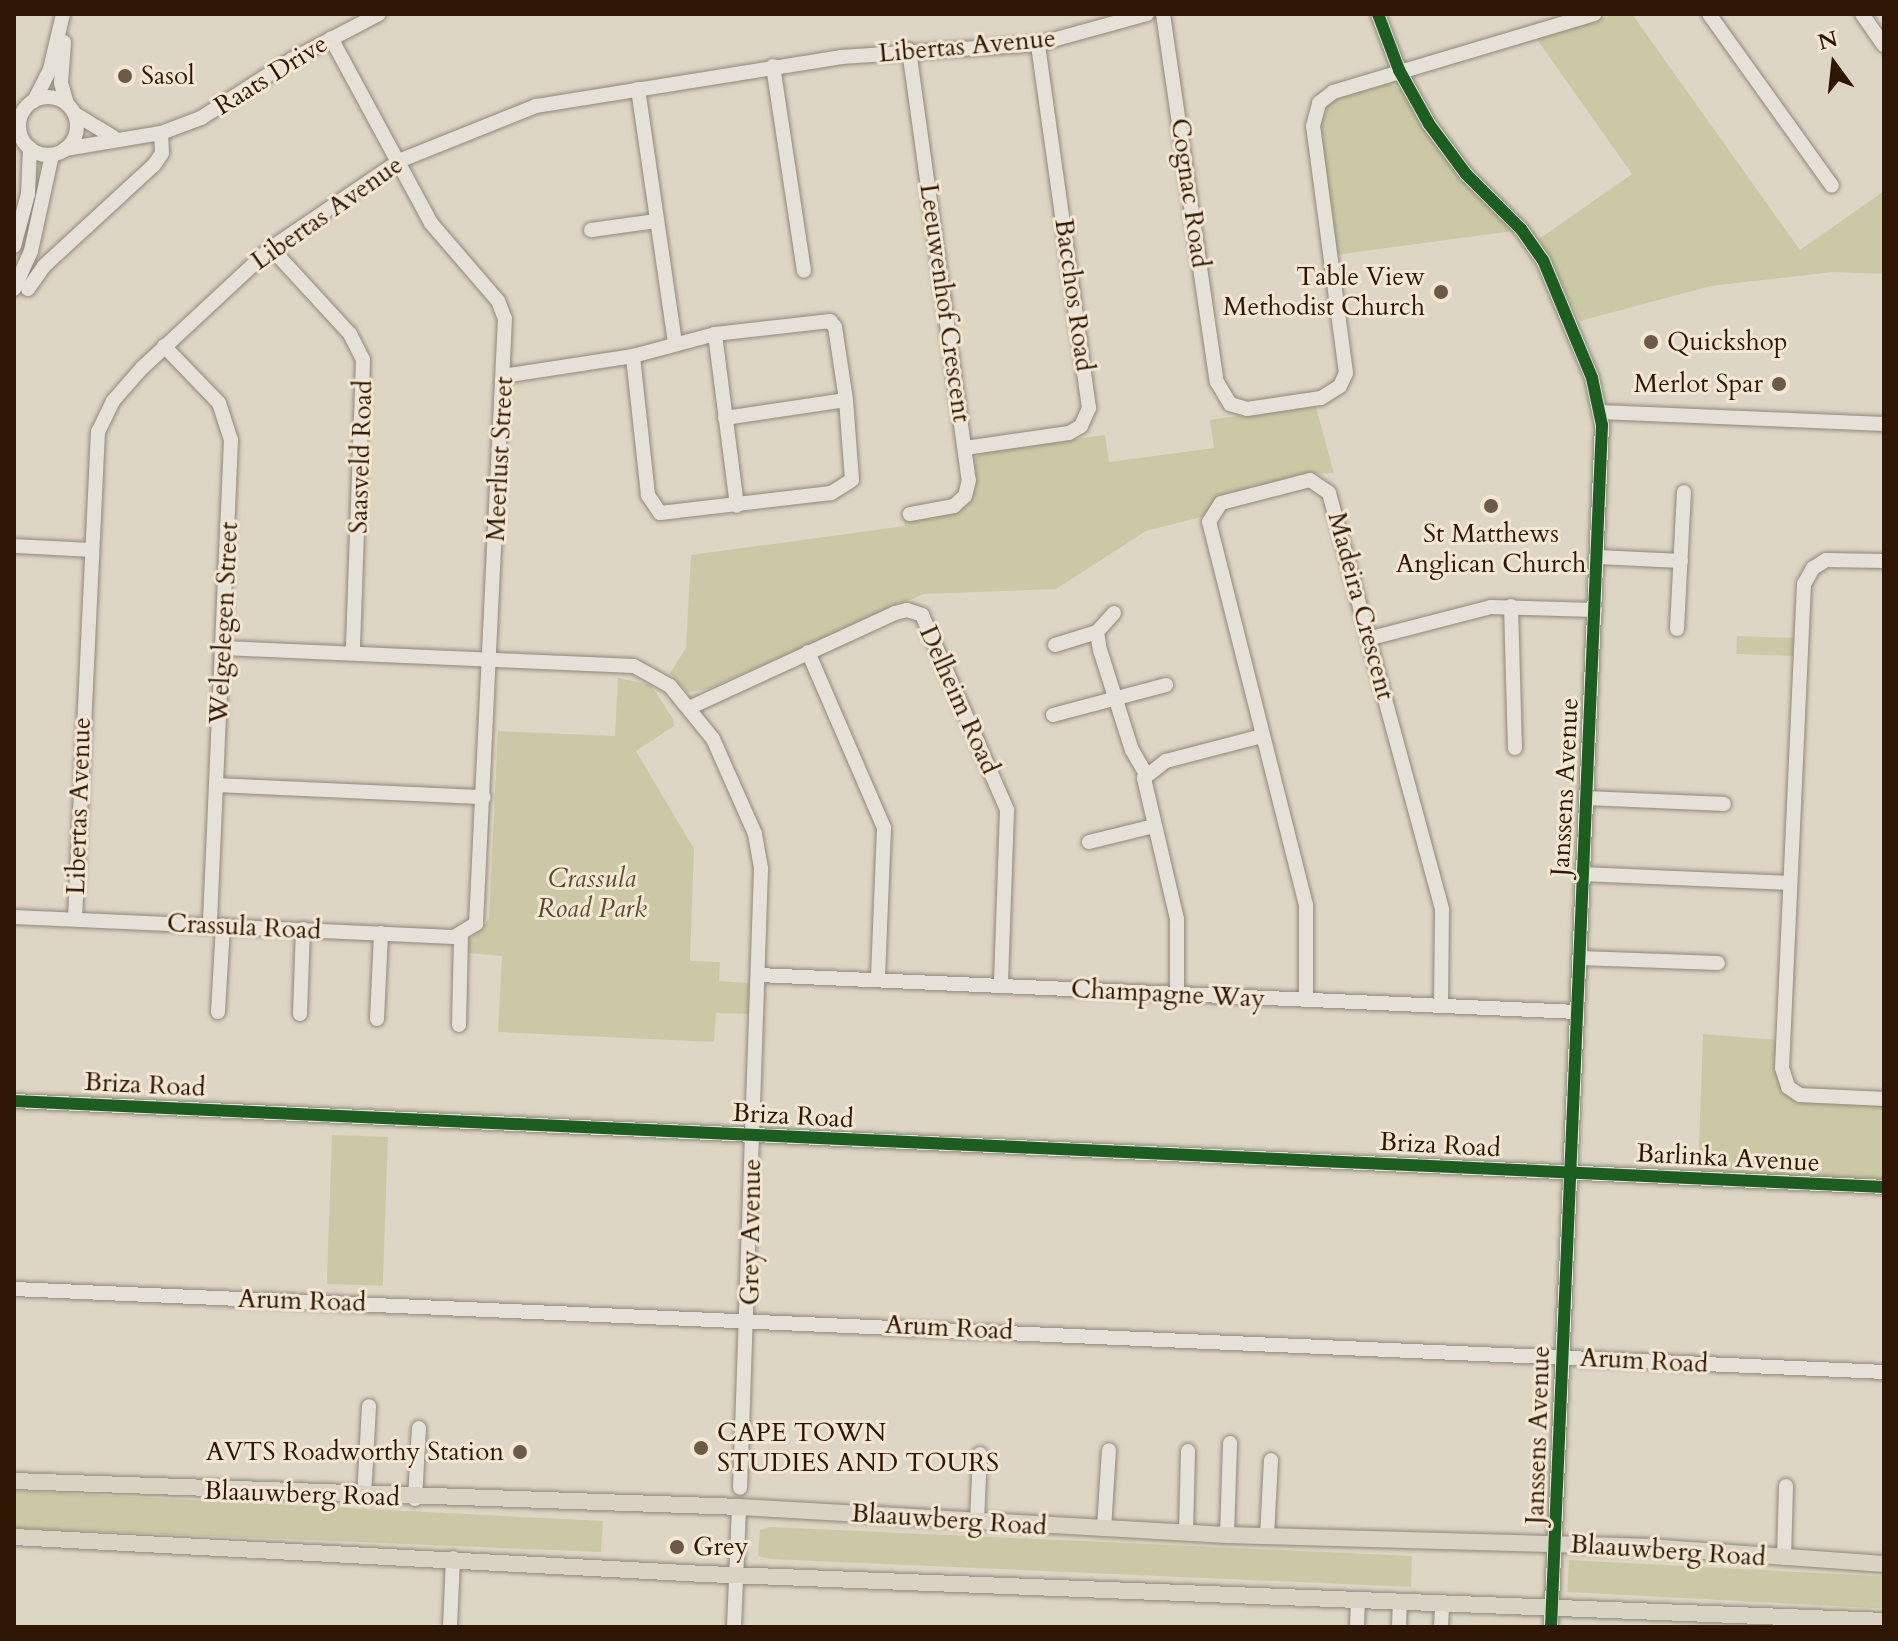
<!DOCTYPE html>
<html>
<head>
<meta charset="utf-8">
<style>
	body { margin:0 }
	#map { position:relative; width:1898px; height:1641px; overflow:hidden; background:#ded6c4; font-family:Cardo,serif }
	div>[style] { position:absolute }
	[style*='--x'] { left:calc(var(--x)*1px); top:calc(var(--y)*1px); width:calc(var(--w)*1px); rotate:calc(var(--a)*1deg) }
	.green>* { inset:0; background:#cbc9a5; transform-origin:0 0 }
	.roads { filter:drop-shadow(0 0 2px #8f877b) drop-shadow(0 0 2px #8f877b) }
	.minor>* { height:14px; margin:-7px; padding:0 7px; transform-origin:7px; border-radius:7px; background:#e6e1d8 }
	.minor>.ring { margin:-7px; padding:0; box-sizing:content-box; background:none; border:14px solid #e6e1d8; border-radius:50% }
	.major>* { height:16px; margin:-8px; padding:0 8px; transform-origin:8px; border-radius:8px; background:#dad2c3 }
	.cycleway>* { height:12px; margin:-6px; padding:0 6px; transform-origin:6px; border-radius:6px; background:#1b5e20 }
	.dots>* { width:22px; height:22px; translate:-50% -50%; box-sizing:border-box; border:4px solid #f1e7d2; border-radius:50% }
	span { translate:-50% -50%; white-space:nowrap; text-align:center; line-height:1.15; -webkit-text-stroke:6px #f1e7d2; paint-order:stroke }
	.street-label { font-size:26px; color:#2f1603 }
	.poi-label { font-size:26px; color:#2f1603 }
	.left { translate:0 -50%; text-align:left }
	.right { translate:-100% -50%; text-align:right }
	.park-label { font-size:26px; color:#59482c; font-style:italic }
	.frame { position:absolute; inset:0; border:16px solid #2f1603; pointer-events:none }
	.north { position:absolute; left:1794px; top:24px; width:80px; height:80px; -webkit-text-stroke:6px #f1e7d2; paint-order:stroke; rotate:345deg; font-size:22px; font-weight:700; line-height:32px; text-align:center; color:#2f1603 }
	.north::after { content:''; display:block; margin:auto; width:28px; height:36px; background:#2f1603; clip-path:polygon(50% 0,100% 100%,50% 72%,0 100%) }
</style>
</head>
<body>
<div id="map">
	<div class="green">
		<i style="clip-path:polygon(1616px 14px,1632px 14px,1800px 250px,1884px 191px,1884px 274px,1833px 272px,1711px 286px,1580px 321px,1539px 239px,1632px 174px,1536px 38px)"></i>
		<i style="clip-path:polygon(1390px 83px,1402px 91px,1458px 176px,1513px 231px,1335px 255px,1319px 116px,1330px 100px)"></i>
		<i style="clip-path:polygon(1315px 404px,1334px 473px,1308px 474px,1214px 501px,1205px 516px,1146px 531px,1056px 589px,924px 594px,708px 689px,688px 692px,670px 673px,686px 648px,691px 555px,905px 526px,904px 520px,952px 513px,975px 458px,985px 451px,1105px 435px,1109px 462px,1214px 448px,1210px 420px)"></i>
		<i style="left:1737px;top:636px;width:58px;height:18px;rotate:2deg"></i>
		<i style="clip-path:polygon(618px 678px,651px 685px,673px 719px,674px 726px,636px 751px,694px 849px,690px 961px,720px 962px,719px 981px,750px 983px,750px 1014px,716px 1013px,714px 1042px,498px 1032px,502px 956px,467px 953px,468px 942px,489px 919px,498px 731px,615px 736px)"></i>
		<i style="clip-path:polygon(1703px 1034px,1778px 1040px,1779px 1082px,1794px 1100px,1884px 1106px,1884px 1182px,1698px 1173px)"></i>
		<i style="left:332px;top:1135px;width:56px;height:149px;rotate:2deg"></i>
		<i style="clip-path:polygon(14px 1491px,603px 1521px,601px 1552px,14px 1528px)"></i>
		<i style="clip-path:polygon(770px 1527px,1412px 1556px,1411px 1587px,769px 1559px,758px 1556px,760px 1530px)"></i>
		<i style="left:1569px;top:1560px;width:315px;height:32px;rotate:3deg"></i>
	</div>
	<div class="roads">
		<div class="minor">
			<i style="--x:1163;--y:14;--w:372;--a:81.7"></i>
			<i style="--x:1217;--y:382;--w:26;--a:59"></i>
			<i style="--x:1230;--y:404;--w:18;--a:16"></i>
			<i style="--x:1247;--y:409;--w:75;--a:-8.5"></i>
			<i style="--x:1321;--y:398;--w:22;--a:-32"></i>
			<i style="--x:1340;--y:386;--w:14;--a:-65"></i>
			<i style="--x:1346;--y:373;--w:249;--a:-97.6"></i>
			<i style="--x:1313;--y:126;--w:24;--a:-75"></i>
			<i style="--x:1319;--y:103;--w:18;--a:-38"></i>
			<i style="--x:1333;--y:92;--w:273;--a:-16.6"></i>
			<i style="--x:1378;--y:14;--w:60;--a:69.4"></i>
			<i style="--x:1399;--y:70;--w:62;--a:60.9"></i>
			<i style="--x:1429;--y:124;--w:62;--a:53.5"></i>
			<i style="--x:1466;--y:174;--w:78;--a:45"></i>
			<i style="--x:1521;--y:229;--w:38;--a:55"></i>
			<i style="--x:1543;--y:260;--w:128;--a:67.4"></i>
			<i style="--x:1592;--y:378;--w:48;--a:78"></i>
			<i style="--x:1602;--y:425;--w:1203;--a:92.43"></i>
			<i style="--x:1709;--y:14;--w:211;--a:54.4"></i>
			<i style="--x:1862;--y:14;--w:38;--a:55"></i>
			<i style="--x:64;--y:42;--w:41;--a:94.2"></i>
			<i style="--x:61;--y:83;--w:22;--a:74"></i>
			<i style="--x:909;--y:50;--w:434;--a:82.1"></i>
			<i style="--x:969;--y:480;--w:16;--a:104"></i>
			<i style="--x:965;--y:496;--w:15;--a:138"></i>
			<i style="--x:954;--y:506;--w:45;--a:169.7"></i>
			<i style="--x:773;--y:66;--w:207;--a:81.4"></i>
			<i style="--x:638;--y:89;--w:257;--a:81.7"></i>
			<i class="ring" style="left:19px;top:97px;width:44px;height:44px"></i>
			<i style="--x:34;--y:101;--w:36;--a:-63"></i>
			<i style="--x:50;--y:69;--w:57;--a:-76.7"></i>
			<i style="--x:75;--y:114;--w:44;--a:31.2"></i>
			<i style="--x:65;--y:149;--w:97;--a:-9.5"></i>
			<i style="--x:161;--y:133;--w:43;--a:-20.6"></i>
			<i style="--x:201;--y:118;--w:107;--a:-32.8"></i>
			<i style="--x:291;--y:60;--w:99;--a:-27.6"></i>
			<i style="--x:591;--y:230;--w:66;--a:-7.9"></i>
			<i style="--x:14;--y:246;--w:54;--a:-74.9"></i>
			<i style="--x:28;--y:194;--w:46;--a:-87.5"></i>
			<i style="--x:271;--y:248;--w:117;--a:47.4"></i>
			<i style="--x:350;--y:334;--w:29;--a:63"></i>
			<i style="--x:363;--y:360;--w:292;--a:92"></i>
			<i style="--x:14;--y:289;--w:42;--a:-65.9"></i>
			<i style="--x:31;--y:251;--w:98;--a:-77.7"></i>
			<i style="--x:28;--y:289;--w:28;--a:-55"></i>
			<i style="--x:44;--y:266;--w:149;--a:-42.6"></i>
			<i style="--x:154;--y:165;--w:14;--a:-56"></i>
			<i style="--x:162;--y:153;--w:20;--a:-93"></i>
			<i style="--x:715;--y:334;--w:173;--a:82.7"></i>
			<i style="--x:164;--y:346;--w:79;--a:46"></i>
			<i style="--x:219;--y:403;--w:39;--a:72"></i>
			<i style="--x:231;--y:440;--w:485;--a:92.5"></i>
			<i style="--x:503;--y:376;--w:132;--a:-8.7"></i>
			<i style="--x:633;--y:356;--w:85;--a:-15"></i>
			<i style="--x:715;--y:334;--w:116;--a:-6.4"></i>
			<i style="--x:830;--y:321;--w:8;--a:50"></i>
			<i style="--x:835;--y:327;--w:74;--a:81.4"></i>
			<i style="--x:846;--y:400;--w:80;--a:85.7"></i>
			<i style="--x:852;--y:480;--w:25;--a:148"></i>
			<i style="--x:831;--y:493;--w:172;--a:173.3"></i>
			<i style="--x:660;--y:513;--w:22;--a:-124"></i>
			<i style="--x:648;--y:495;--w:140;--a:-96.2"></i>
			<i style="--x:1601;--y:412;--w:283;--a:2.4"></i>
			<i style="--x:725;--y:418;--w:122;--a:-8.5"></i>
			<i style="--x:965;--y:448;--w:105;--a:-8.2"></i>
			<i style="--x:1069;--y:433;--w:14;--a:-30"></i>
			<i style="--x:1081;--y:426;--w:20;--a:-66"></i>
			<i style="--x:1089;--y:408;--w:368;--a:-98"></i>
			<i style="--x:14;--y:546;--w:76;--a:3"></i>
			<i style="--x:1598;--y:557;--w:83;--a:2.8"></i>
			<i style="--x:1884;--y:561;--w:58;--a:-179"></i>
			<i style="--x:1826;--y:560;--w:15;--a:148"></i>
			<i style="--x:1813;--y:568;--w:18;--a:119"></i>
			<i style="--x:1804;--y:584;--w:484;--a:92.6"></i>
			<i style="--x:1782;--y:1068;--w:20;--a:72"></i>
			<i style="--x:1788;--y:1087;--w:14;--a:34"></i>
			<i style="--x:1800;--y:1095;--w:84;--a:2.7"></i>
			<i style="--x:1511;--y:606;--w:142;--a:88.4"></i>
			<i style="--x:1114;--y:613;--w:25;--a:132"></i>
			<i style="--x:1097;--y:632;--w:18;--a:81"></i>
			<i style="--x:1100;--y:650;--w:105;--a:72.3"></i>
			<i style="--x:1132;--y:750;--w:28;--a:60"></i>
			<i style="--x:1677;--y:629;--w:137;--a:-87.1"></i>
			<i style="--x:1371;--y:638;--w:124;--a:-14.5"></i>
			<i style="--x:1491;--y:607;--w:104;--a:1.7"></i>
			<i style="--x:1055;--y:645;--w:44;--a:-17.2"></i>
			<i style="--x:223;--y:648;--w:411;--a:2.5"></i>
			<i style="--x:634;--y:666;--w:41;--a:29.1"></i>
			<i style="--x:670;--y:686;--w:68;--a:50.9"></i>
			<i style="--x:713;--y:739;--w:104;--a:66.1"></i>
			<i style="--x:755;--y:834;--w:36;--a:80"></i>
			<i style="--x:761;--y:869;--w:619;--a:91.94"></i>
			<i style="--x:808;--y:652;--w:192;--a:66.6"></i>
			<i style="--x:884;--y:828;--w:152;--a:92.3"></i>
			<i style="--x:691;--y:707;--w:225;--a:-24.7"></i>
			<i style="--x:895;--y:613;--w:12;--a:-14"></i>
			<i style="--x:907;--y:610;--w:16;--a:18"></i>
			<i style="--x:922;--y:615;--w:213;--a:66.4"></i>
			<i style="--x:1007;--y:810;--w:176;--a:92"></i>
			<i style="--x:1053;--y:715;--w:117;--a:-14.9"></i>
			<i style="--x:217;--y:785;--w:267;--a:2.6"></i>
			<i style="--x:1587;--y:798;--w:137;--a:2.5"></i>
			<i style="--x:1089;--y:842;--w:67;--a:-13.8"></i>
			<i style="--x:1583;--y:874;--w:207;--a:2.5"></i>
			<i style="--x:14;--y:917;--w:440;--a:2.6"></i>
			<i style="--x:454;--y:937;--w:26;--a:-31"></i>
			<i style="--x:476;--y:924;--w:606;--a:-87.26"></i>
			<i style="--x:505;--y:319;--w:19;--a:-111"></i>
			<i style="--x:498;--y:301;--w:103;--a:-130.7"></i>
			<i style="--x:431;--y:223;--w:210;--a:-118.4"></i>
			<i style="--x:75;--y:919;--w:488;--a:-87.3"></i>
			<i style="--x:98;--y:432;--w:34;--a:-64"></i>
			<i style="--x:113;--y:401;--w:44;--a:-48.7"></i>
			<i style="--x:142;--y:368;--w:176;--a:-42.9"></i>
			<i style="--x:271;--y:248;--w:155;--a:-34.2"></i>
			<i style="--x:399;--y:161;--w:148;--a:-21.9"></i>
			<i style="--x:536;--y:106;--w:309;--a:-9.1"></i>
			<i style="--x:841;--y:57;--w:197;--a:-3.8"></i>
			<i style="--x:1038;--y:44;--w:113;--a:-15.4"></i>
			<i style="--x:1580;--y:958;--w:138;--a:2.1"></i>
			<i style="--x:759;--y:975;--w:819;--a:2.59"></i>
			<i style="--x:1177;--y:994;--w:75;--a:-90"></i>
			<i style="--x:1177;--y:919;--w:145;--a:-103.2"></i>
			<i style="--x:1144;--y:778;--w:28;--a:-38"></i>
			<i style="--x:1166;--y:761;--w:99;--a:-14.6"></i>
			<i style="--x:1306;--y:1000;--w:95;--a:-90"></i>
			<i style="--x:1306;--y:905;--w:395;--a:-104.2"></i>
			<i style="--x:1209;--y:522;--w:22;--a:-58"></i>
			<i style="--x:1221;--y:503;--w:92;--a:-14.5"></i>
			<i style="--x:1310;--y:480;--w:23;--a:34"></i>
			<i style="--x:1329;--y:493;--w:432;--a:74.8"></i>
			<i style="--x:1442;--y:910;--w:96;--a:90.6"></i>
			<i style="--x:218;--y:1012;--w:87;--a:-86.7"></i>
			<i style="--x:300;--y:1014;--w:85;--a:-88"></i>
			<i style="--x:377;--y:1019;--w:86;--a:-87.3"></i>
			<i style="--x:459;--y:1025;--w:89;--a:-88.7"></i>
			<i style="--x:14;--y:1101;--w:1872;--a:2.63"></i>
			<i style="--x:14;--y:1289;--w:1872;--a:2.54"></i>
			<i style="--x:364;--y:1496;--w:90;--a:-86.8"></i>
			<i style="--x:415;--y:1499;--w:71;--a:-86.8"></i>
			<i style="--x:977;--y:1522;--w:68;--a:-87.5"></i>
			<i style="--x:1104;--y:1529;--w:79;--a:-86.4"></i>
			<i style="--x:1186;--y:1533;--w:82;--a:-88.6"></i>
			<i style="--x:1227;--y:1535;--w:92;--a:-88.1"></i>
			<i style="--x:1267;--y:1536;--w:76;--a:-87"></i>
			<i style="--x:1784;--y:1558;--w:72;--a:-88.4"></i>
			<i style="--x:450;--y:1627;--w:69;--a:-87.5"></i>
			<i style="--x:734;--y:1627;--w:120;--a:-87.6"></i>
			<i style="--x:1357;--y:1627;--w:27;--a:-88"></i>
			<i style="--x:1399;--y:1627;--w:25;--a:-88"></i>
			<i style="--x:1441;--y:1627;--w:22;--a:-87"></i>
		</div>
		<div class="major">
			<i style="--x:14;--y:1481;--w:725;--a:2.05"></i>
			<i style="--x:739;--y:1507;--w:489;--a:3.3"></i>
			<i style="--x:1227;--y:1535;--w:421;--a:1.6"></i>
			<i style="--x:1648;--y:1547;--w:237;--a:4.1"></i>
			<i style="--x:14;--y:1537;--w:692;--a:3.07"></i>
			<i style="--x:705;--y:1574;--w:1180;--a:2.28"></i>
		</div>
	</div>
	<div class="cycleway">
		<i style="--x:1378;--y:14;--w:60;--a:69.4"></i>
		<i style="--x:1399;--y:70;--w:62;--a:60.9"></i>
		<i style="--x:1429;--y:124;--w:62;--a:53.5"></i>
		<i style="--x:1466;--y:174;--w:78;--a:45"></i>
		<i style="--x:1521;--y:229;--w:38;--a:55"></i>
		<i style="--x:1543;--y:260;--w:128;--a:67.4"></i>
		<i style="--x:1592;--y:378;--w:48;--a:78"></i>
		<i style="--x:1602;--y:425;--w:1203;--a:92.43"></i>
		<i style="--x:14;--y:1101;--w:1872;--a:2.63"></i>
	</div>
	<div class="dots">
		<i style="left:125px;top:76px;background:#6c5947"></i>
		<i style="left:1441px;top:292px;background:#6c5947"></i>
		<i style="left:1651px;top:342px;background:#6c5947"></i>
		<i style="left:1779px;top:384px;background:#6c5947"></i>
		<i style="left:1491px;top:506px;background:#6c5947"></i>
		<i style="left:701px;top:1448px;background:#6c5947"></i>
		<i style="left:520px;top:1452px;background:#6c5947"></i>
		<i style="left:677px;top:1547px;background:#6c5947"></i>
	</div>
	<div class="street-label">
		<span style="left:967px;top:46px;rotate:-5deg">Libertas Avenue</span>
		<span style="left:271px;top:75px;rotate:-32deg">Raats Drive</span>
		<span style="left:1190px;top:193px;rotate:82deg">Cognac Road</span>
		<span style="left:327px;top:213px;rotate:-35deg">Libertas Avenue</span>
		<span style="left:1074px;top:295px;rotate:82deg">Bacchos Road</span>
		<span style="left:945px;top:303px;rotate:82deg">Leeuwenhof Crescent</span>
		<span style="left:361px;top:457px;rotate:-88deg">Saasveld Road</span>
		<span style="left:500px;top:459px;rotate:-87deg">Meerlust Street</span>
		<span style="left:1361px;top:606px;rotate:75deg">Madeira Crescent</span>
		<span style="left:224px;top:623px;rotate:-87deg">Welgelegen Street</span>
		<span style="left:959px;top:700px;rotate:66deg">Delheim Road</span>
		<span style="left:1565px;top:787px;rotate:-87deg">Janssens Avenue</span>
		<span style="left:79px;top:806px;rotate:-88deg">Libertas Avenue</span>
		<span style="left:244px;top:927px;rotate:3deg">Crassula Road</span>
		<span style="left:1168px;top:994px;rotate:3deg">Champagne Way</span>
		<span style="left:145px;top:1085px;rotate:3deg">Briza Road</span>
		<span style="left:793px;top:1116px;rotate:3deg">Briza Road</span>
		<span style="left:1440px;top:1145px;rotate:3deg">Briza Road</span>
		<span style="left:1728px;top:1158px;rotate:3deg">Barlinka Avenue</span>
		<span style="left:751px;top:1232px;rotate:-89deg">Grey Avenue</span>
		<span style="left:302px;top:1301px;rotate:2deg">Arum Road</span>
		<span style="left:949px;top:1328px;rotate:3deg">Arum Road</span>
		<span style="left:1644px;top:1361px;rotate:3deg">Arum Road</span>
		<span style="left:1538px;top:1435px;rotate:-88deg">Janssens Avenue</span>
		<span style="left:302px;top:1494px;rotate:2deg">Blaauwberg Road</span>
		<span style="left:949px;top:1520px;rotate:4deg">Blaauwberg Road</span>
		<span style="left:1668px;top:1551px;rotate:4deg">Blaauwberg Road</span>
	</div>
	<div class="poi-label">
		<span class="left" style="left:141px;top:76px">Sasol</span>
		<span class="right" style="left:1425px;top:292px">Table View<br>Methodist Church</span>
		<span class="left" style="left:1667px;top:342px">Quickshop</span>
		<span class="right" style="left:1763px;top:384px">Merlot Spar</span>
		<span style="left:1491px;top:549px">St Matthews<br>Anglican Church</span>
		<span class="left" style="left:717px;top:1448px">CAPE TOWN<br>STUDIES AND TOURS</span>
		<span class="right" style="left:504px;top:1452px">AVTS Roadworthy Station</span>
		<span class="left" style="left:693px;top:1547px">Grey</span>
	</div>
	<div class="park-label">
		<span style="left:592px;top:894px">Crassula<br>Road Park</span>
	</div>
	<div class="frame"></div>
	<div class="north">N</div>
</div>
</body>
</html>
